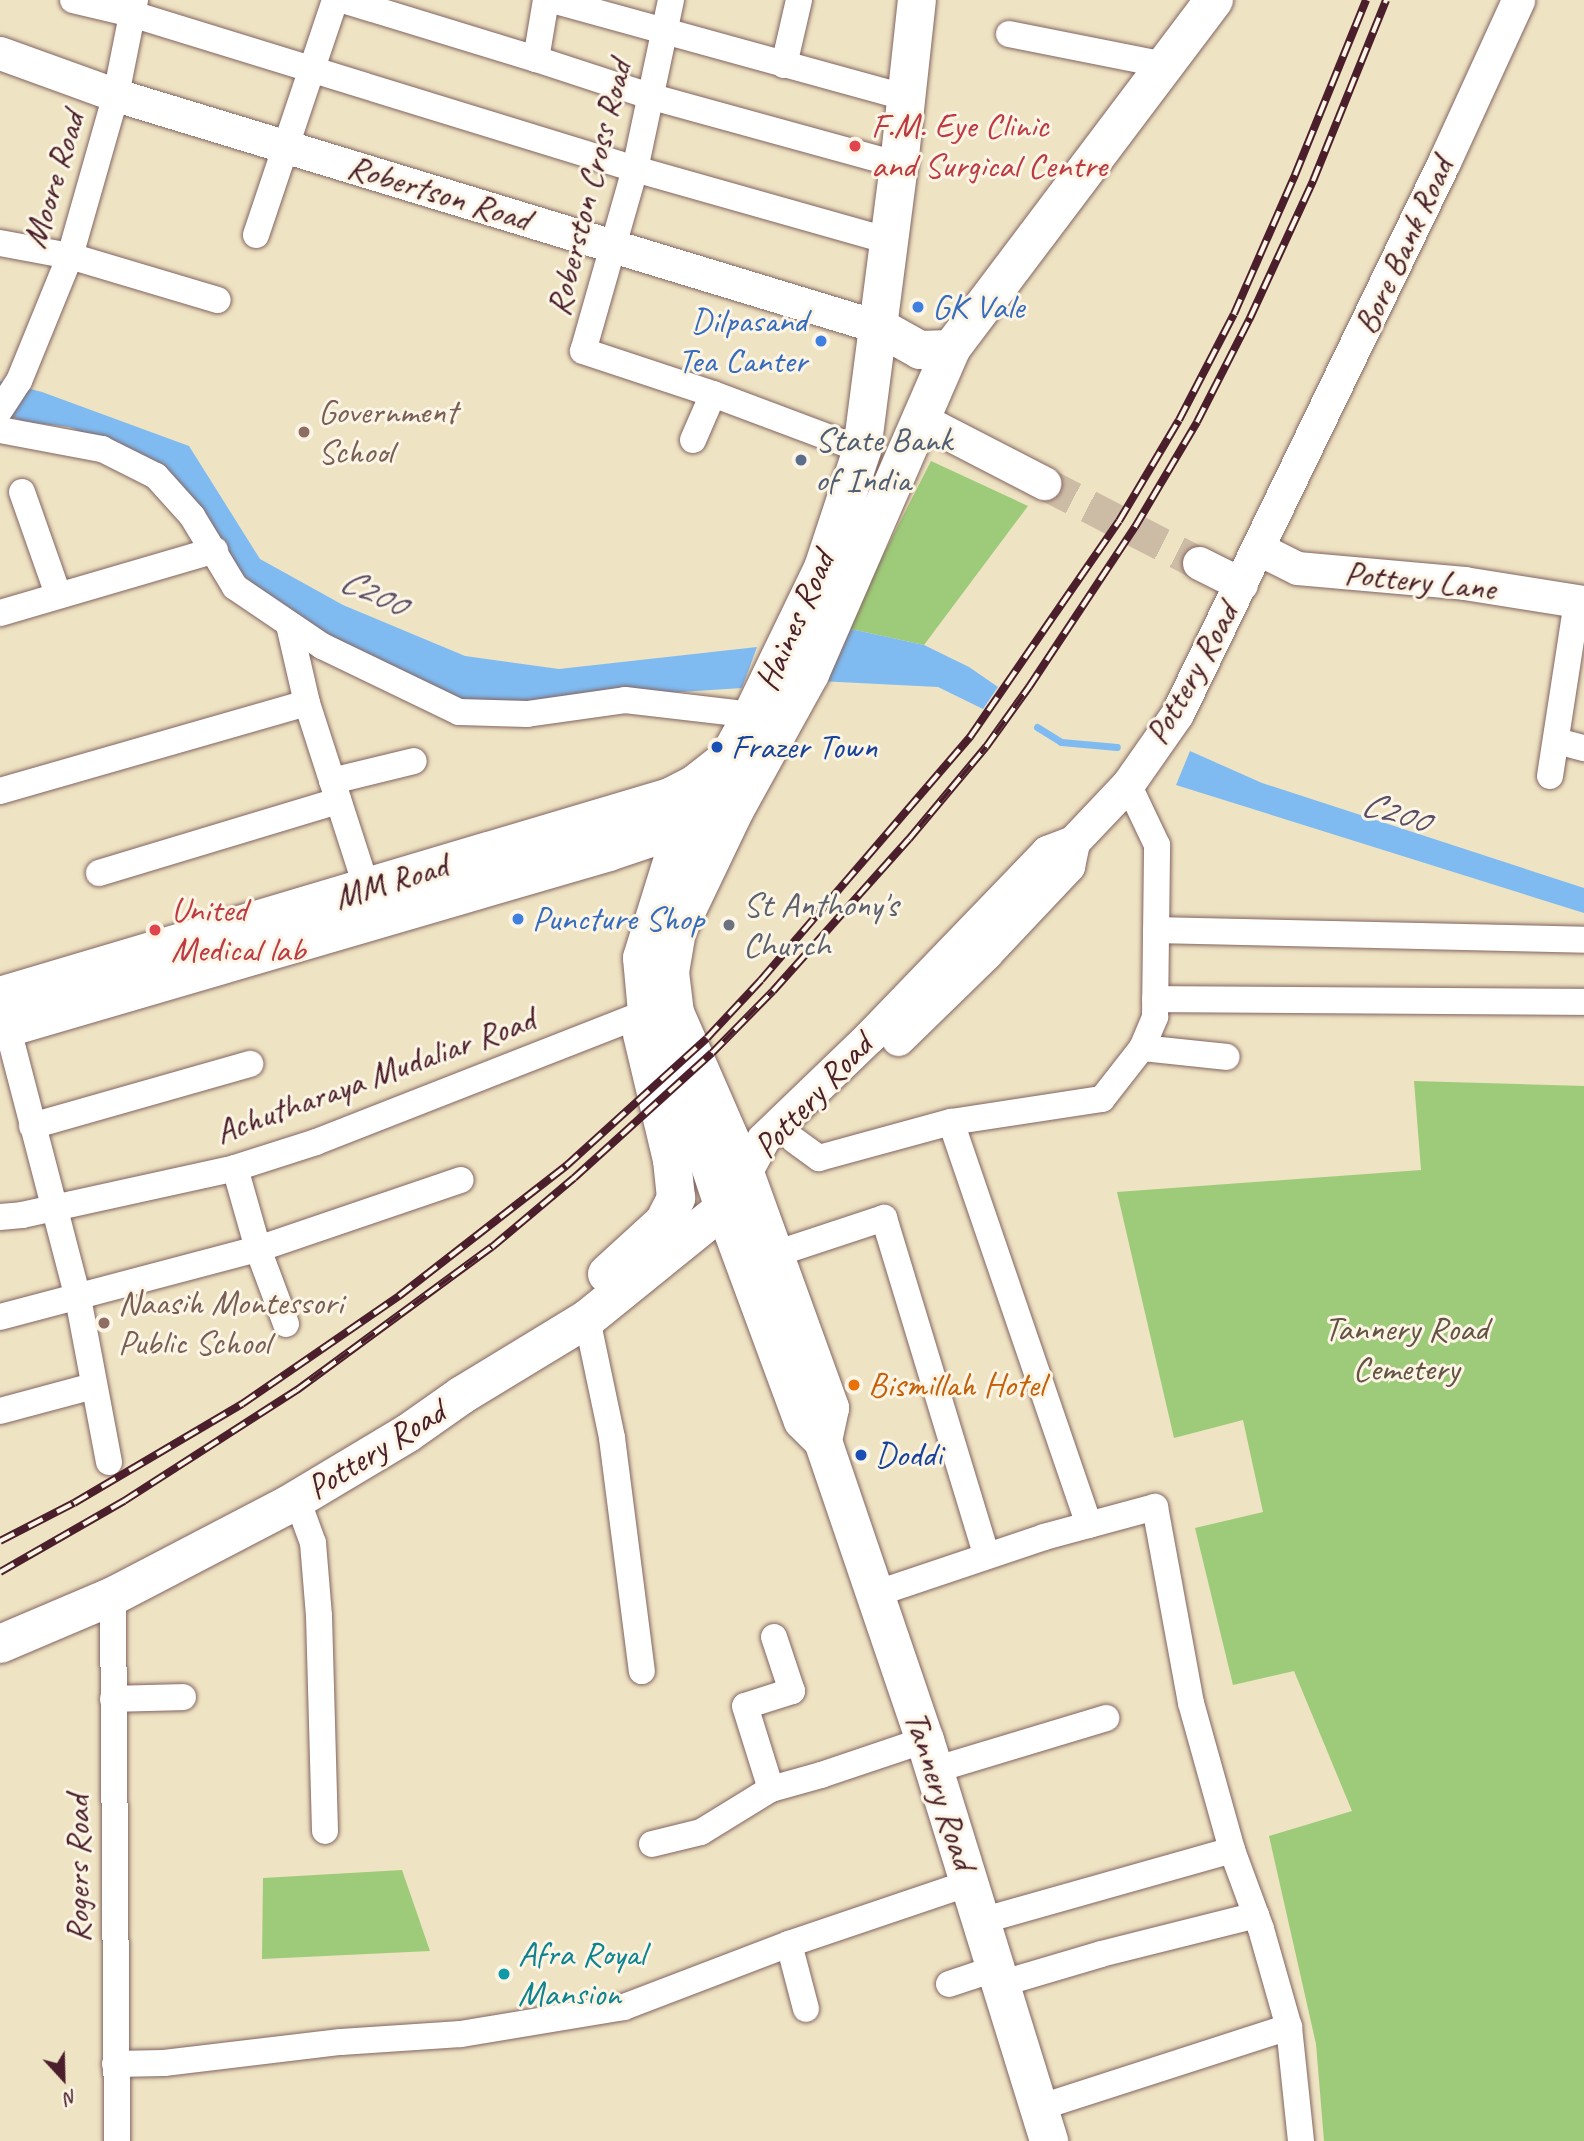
<!DOCTYPE html>
<html>
<head>
<meta charset="utf-8">
<style>
	body { margin:0 }
	#map { position:relative; width:1584px; height:2141px; overflow:hidden; background:#eee3c3; font-family:Caveat,sans-serif }
	div>[style] { position:absolute }
	[style*='--x'] { left:calc(var(--x)*1px); top:calc(var(--y)*1px); width:calc(var(--w)*1px); rotate:calc(var(--a)*1deg) }
	.green>* { inset:0; background:#9ecb79 }
	.water>* { inset:0; background:#7fbbf1 }
	.stream>* { height:7px; margin:-3.5px; padding:0 3.5px; transform-origin:3.5px; border-radius:3.5px; background:#7fbbf1 }
	.tertiary-tunnel>* { height:33px; margin-top:-16.5px; transform-origin:0; background:repeating-linear-gradient(90deg,#cdbca5 0 33px,transparent 0 50px) }
	.roads { filter:drop-shadow(0 0 2px #836460) drop-shadow(0 0 2px #836460) }
	.minor>* { height:26px; margin:-13px; padding:0 13px; transform-origin:13px; border-radius:13px; background:#fff }
	.tertiary>* { height:33px; margin:-16.5px; padding:0 16.5px; transform-origin:16.5px; border-radius:16.5px; background:#fff }
	.secondary>* { height:38px; margin:-19px; padding:0 19px; transform-origin:19px; border-radius:19px; background:#fff }
	.primary>* { height:38px; margin:-19px; padding:0 19px; transform-origin:19px; border-radius:19px; background:#fff }
	.rail>* { height:8px; margin-top:-4px; transform-origin:0; background:repeating-linear-gradient(90deg,#fcf5e5 0 16px,#4a1f2b 0 32px); box-sizing:border-box; border-block:2px solid #4a1f2b }
	.dots>* { width:19px; height:19px; translate:-50% -50%; box-sizing:border-box; border:4px solid #fcf5e5; border-radius:50% }
	span { translate:-50% -50%; white-space:nowrap; text-align:center; line-height:1.15; -webkit-text-stroke:6px #fcf5e5; paint-order:stroke }
	.health-label { font-size:35px; color:#be3a42 }
	.left { translate:0 -50%; text-align:left }
	.street-label { font-size:35px; color:#4a1f2b }
	.shop-label { font-size:35px; color:#366cbe }
	.right { translate:-100% -50%; text-align:right }
	.education-label { font-size:35px; color:#785e54 }
	.service-label { font-size:35px; color:#4e5e75 }
	.transit-label { font-size:35px; color:#164399 }
	.worship-label { font-size:35px; color:#5b616d }
	.park-label { font-size:35px; color:#635342 }
	.food-label { font-size:35px; color:#c56008 }
	.culture-label { font-size:35px; color:#0d838f }
	.water-label { font-size:37px; color:#5a4e66; font-style:italic }
	.north { position:absolute; left:28px; top:2043px; width:70px; height:70px; -webkit-text-stroke:5px #fcf5e5; paint-order:stroke; rotate:158deg; font-size:19px; font-weight:700; line-height:28px; text-align:center; color:#4a1f2b }
	.north::after { content:''; display:block; margin:auto; width:24px; height:32px; background:#4a1f2b; clip-path:polygon(50% 0,100% 100%,50% 72%,0 100%) }
</style>
</head>
<body>
<div id="map">
	<div class="green">
		<i style="clip-path:polygon(931px 461px,1028px 506px,924px 645px,846px 628px)"></i>
		<i style="clip-path:polygon(1414px 1081px,1584px 1086px,1584px 2141px,1324px 2141px,1316px 2044px,1269px 1836px,1352px 1811px,1294px 1671px,1233px 1685px,1195px 1528px,1263px 1512px,1243px 1420px,1174px 1438px,1117px 1192px,1421px 1170px)"></i>
		<i style="clip-path:polygon(402px 1870px,430px 1951px,262px 1959px,263px 1878px)"></i>
	</div>
	<div class="water">
		<i style="clip-path:polygon(0 381px,42px 392px,189px 446px,260px 559px,343px 605px,465px 656px,559px 669px,757px 647px,742px 688px,479px 705px,432px 690px,317px 629px,267px 597px,235px 567px,140px 456px,69px 427px,25px 422px,0 413px)"></i>
		<i style="clip-path:polygon(846px 628px,924px 645px,969px 667px,998px 687px,983px 709px,938px 687px,819px 681px)"></i>
		<i style="clip-path:polygon(1190px 751px,1262px 783px,1584px 888px,1584px 913px,1176px 785px)"></i>
	</div>
	<div class="stream">
		<i style="--x:1037;--y:727;--w:28;--a:32"></i>
		<i style="--x:1061;--y:742;--w:56;--a:5.1"></i>
	</div>
	<div class="tertiary-tunnel">
		<i style="--x:1044;--y:483;--w:174;--a:27.3"></i>
	</div>
	<div class="roads">
		<div class="minor">
			<i style="--x:73;--y:0;--w:61;--a:13.3"></i>
			<i style="--x:132;--y:14;--w:526;--a:17.13"></i>
			<i style="--x:635;--y:169;--w:264;--a:15.8"></i>
			<i style="--x:343;--y:0;--w:202;--a:17"></i>
			<i style="--x:546;--y:0;--w:60;--a:99.6"></i>
			<i style="--x:536;--y:59;--w:119;--a:18.1"></i>
			<i style="--x:649;--y:96;--w:259;--a:15.4"></i>
			<i style="--x:552;--y:0;--w:368;--a:15.4"></i>
			<i style="--x:671;--y:0;--w:173;--a:102"></i>
			<i style="--x:635;--y:169;--w:189;--a:105.9"></i>
			<i style="--x:583;--y:351;--w:137;--a:18.3"></i>
			<i style="--x:713;--y:394;--w:159;--a:20.6"></i>
			<i style="--x:1009;--y:34;--w:159;--a:11.2"></i>
			<i style="--x:784;--y:65;--w:67;--a:-77"></i>
			<i style="--x:256;--y:235;--w:248;--a:-71.4"></i>
			<i style="--x:0;--y:243;--w:71;--a:10.5"></i>
			<i style="--x:70;--y:256;--w:154;--a:16.6"></i>
			<i style="--x:0;--y:410;--w:35;--a:-57"></i>
			<i style="--x:19;--y:381;--w:135;--a:-67.8"></i>
			<i style="--x:70;--y:256;--w:167;--a:-74.1"></i>
			<i style="--x:116;--y:95;--w:97;--a:-78.7"></i>
			<i style="--x:0;--y:430;--w:104;--a:10.6"></i>
			<i style="--x:102;--y:449;--w:60;--a:26.6"></i>
			<i style="--x:156;--y:476;--w:54;--a:48"></i>
			<i style="--x:192;--y:516;--w:83;--a:58.8"></i>
			<i style="--x:235;--y:587;--w:105;--a:34.1"></i>
			<i style="--x:322;--y:646;--w:152;--a:25.7"></i>
			<i style="--x:459;--y:712;--w:68;--a:1.7"></i>
			<i style="--x:527;--y:714;--w:99;--a:-8.1"></i>
			<i style="--x:625;--y:700;--w:128;--a:6.7"></i>
			<i style="--x:693;--y:440;--w:50;--a:-66.5"></i>
			<i style="--x:22;--y:492;--w:108;--a:70.6"></i>
			<i style="--x:0;--y:613;--w:224;--a:-16.3"></i>
			<i style="--x:289;--y:625;--w:80;--a:77"></i>
			<i style="--x:1557;--y:741;--w:28;--a:15"></i>
			<i style="--x:1550;--y:776;--w:177;--a:-81.2"></i>
			<i style="--x:332;--y:781;--w:84;--a:-13.7"></i>
			<i style="--x:0;--y:791;--w:319;--a:-16"></i>
			<i style="--x:307;--y:703;--w:195;--a:72.1"></i>
			<i style="--x:99;--y:873;--w:250;--a:-16.8"></i>
			<i style="--x:1156;--y:930;--w:428;--a:1.3"></i>
			<i style="--x:1155;--y:999;--w:429;--a:0.4"></i>
			<i style="--x:4;--y:1014;--w:293;--a:75.4"></i>
			<i style="--x:78;--y:1298;--w:167;--a:79.3"></i>
			<i style="--x:1142;--y:1048;--w:85;--a:6"></i>
			<i style="--x:951;--y:1122;--w:426;--a:71.1"></i>
			<i style="--x:32;--y:1126;--w:227;--a:-15.9"></i>
			<i style="--x:794;--y:1140;--w:31;--a:36"></i>
			<i style="--x:819;--y:1158;--w:137;--a:-15.3"></i>
			<i style="--x:951;--y:1122;--w:153;--a:-8.7"></i>
			<i style="--x:1102;--y:1099;--w:65;--a:-51.9"></i>
			<i style="--x:1142;--y:1048;--w:34;--a:-67"></i>
			<i style="--x:1155;--y:1017;--w:172;--a:-89.3"></i>
			<i style="--x:1157;--y:845;--w:68;--a:-115.4"></i>
			<i style="--x:235;--y:1168;--w:84;--a:74.1"></i>
			<i style="--x:258;--y:1249;--w:80;--a:69.5"></i>
			<i style="--x:0;--y:1217;--w:22;--a:-5"></i>
			<i style="--x:22;--y:1215;--w:218;--a:-12.4"></i>
			<i style="--x:235;--y:1168;--w:85;--a:-17.8"></i>
			<i style="--x:316;--y:1142;--w:356;--a:-21.4"></i>
			<i style="--x:775;--y:1254;--w:115;--a:-18.3"></i>
			<i style="--x:884;--y:1218;--w:353;--a:73.1"></i>
			<i style="--x:0;--y:1317;--w:267;--a:-14.8"></i>
			<i style="--x:258;--y:1249;--w:214;--a:-18.8"></i>
			<i style="--x:587;--y:1319;--w:122;--a:78.1"></i>
			<i style="--x:612;--y:1438;--w:235;--a:82.7"></i>
			<i style="--x:0;--y:1411;--w:96;--a:-15"></i>
			<i style="--x:297;--y:1499;--w:47;--a:70"></i>
			<i style="--x:313;--y:1543;--w:73;--a:85.3"></i>
			<i style="--x:319;--y:1616;--w:215;--a:88.4"></i>
			<i style="--x:875;--y:1594;--w:178;--a:-18.6"></i>
			<i style="--x:1044;--y:1537;--w:115;--a:-15.1"></i>
			<i style="--x:1155;--y:1507;--w:199;--a:79.6"></i>
			<i style="--x:1191;--y:1703;--w:153;--a:74.4"></i>
			<i style="--x:1232;--y:1850;--w:84;--a:69.8"></i>
			<i style="--x:1261;--y:1929;--w:102;--a:74.1"></i>
			<i style="--x:1289;--y:2027;--w:115;--a:84"></i>
			<i style="--x:113;--y:1596;--w:545;--a:89.58"></i>
			<i style="--x:774;--y:1637;--w:57;--a:71.6"></i>
			<i style="--x:792;--y:1691;--w:49;--a:162.3"></i>
			<i style="--x:745;--y:1706;--w:87;--a:72.6"></i>
			<i style="--x:771;--y:1789;--w:52;--a:-15.6"></i>
			<i style="--x:821;--y:1775;--w:110;--a:-18.6"></i>
			<i style="--x:113;--y:1699;--w:70;--a:-1.6"></i>
			<i style="--x:934;--y:1770;--w:180;--a:-16.8"></i>
			<i style="--x:652;--y:1844;--w:50;--a:-13.8"></i>
			<i style="--x:701;--y:1832;--w:82;--a:-31.6"></i>
			<i style="--x:981;--y:1921;--w:261;--a:-15.8"></i>
			<i style="--x:789;--y:1944;--w:67;--a:75.3"></i>
			<i style="--x:949;--y:1984;--w:47;--a:-18.4"></i>
			<i style="--x:1000;--y:1984;--w:105;--a:-16.5"></i>
			<i style="--x:1101;--y:1954;--w:160;--a:-14.1"></i>
			<i style="--x:115;--y:2064;--w:49;--a:-1.2"></i>
			<i style="--x:164;--y:2063;--w:178;--a:-6.8"></i>
			<i style="--x:341;--y:2042;--w:120;--a:-3.8"></i>
			<i style="--x:461;--y:2034;--w:165;--a:-9.4"></i>
			<i style="--x:624;--y:2007;--w:177;--a:-20.9"></i>
			<i style="--x:789;--y:1944;--w:190;--a:-18.7"></i>
			<i style="--x:1038;--y:2108;--w:264;--a:-17.9"></i>
		</div>
		<div class="tertiary">
			<i style="--x:0;--y:53;--w:123;--a:19.9"></i>
			<i style="--x:116;--y:95;--w:797;--a:16.91"></i>
			<i style="--x:920;--y:419;--w:140;--a:27.3"></i>
			<i style="--x:1259;--y:549;--w:42;--a:26.6"></i>
			<i style="--x:1297;--y:568;--w:168;--a:5.1"></i>
			<i style="--x:1464;--y:583;--w:121;--a:9"></i>
			<i style="--x:1199;--y:563;--w:47;--a:26.6"></i>
			<i style="--x:898;--y:1039;--w:123;--a:-44.3"></i>
			<i style="--x:986;--y:953;--w:120;--a:-46.7"></i>
			<i style="--x:1068;--y:866;--w:25;--a:-78"></i>
			<i style="--x:745;--y:1173;--w:38;--a:-62"></i>
			<i style="--x:763;--y:1139;--w:147;--a:-43.9"></i>
			<i style="--x:869;--y:1037;--w:257;--a:-46.1"></i>
			<i style="--x:1047;--y:852;--w:28;--a:-21"></i>
			<i style="--x:1073;--y:842;--w:80;--a:-46.5"></i>
			<i style="--x:1128;--y:784;--w:85;--a:-55"></i>
			<i style="--x:1177;--y:714;--w:613;--a:-64.19"></i>
			<i style="--x:1444;--y:162;--w:178;--a:-65.4"></i>
		</div>
		<div class="secondary">
			<i style="--x:745;--y:1173;--w:250;--a:70.1"></i>
			<i style="--x:830;--y:1408;--w:34;--a:102"></i>
			<i style="--x:724;--y:1208;--w:227;--a:69.7"></i>
			<i style="--x:803;--y:1421;--w:28;--a:45"></i>
			<i style="--x:823;--y:1441;--w:316;--a:71.2"></i>
			<i style="--x:925;--y:1740;--w:420;--a:72.8"></i>
		</div>
		<div class="primary">
			<i style="--x:879;--y:327;--w:47;--a:29.3"></i>
			<i style="--x:920;--y:350;--w:31;--a:-2"></i>
			<i style="--x:0;--y:996;--w:699;--a:-16.54"></i>
			<i style="--x:670;--y:797;--w:28;--a:-27"></i>
			<i style="--x:695;--y:784;--w:34;--a:-38"></i>
			<i style="--x:0;--y:1030;--w:634;--a:-16.29"></i>
			<i style="--x:609;--y:852;--w:100;--a:-18.6"></i>
			<i style="--x:724;--y:1208;--w:114;--a:-108.4"></i>
			<i style="--x:688;--y:1100;--w:97;--a:-115"></i>
			<i style="--x:647;--y:1012;--w:54;--a:-95.3"></i>
			<i style="--x:642;--y:958;--w:108;--a:-72.7"></i>
			<i style="--x:674;--y:855;--w:160;--a:-60.9"></i>
			<i style="--x:752;--y:715;--w:163;--a:-64.2"></i>
			<i style="--x:823;--y:568;--w:124;--a:-71.7"></i>
			<i style="--x:862;--y:450;--w:287;--a:-82.6"></i>
			<i style="--x:899;--y:165;--w:166;--a:-83.8"></i>
			<i style="--x:607;--y:1274;--w:77;--a:-42.4"></i>
			<i style="--x:664;--y:1222;--w:27;--a:-63"></i>
			<i style="--x:676;--y:1198;--w:38;--a:-96"></i>
			<i style="--x:672;--y:1160;--w:130;--a:-103.4"></i>
			<i style="--x:0;--y:1644;--w:123;--a:-23"></i>
			<i style="--x:113;--y:1596;--w:195;--a:-27.5"></i>
			<i style="--x:286;--y:1506;--w:142;--a:-30.9"></i>
			<i style="--x:408;--y:1433;--w:66;--a:-35.1"></i>
			<i style="--x:462;--y:1395;--w:146;--a:-31.3"></i>
			<i style="--x:587;--y:1319;--w:176;--a:-39"></i>
			<i style="--x:724;--y:1208;--w:41;--a:-59"></i>
			<i style="--x:745;--y:1173;--w:175;--a:-113.6"></i>
			<i style="--x:675;--y:1013;--w:41;--a:-97"></i>
			<i style="--x:670;--y:972;--w:42;--a:-80.3"></i>
			<i style="--x:677;--y:931;--w:134;--a:-64.4"></i>
			<i style="--x:735;--y:810;--w:155;--a:-61.1"></i>
			<i style="--x:810;--y:674;--w:354;--a:-66.5"></i>
			<i style="--x:951;--y:349;--w:437;--a:-53"></i>
		</div>
	</div>
	<div class="rail">
		<i style="--x:0;--y:1541;--w:83;--a:-27.2"></i>
		<i style="--x:74;--y:1503;--w:195;--a:-30.5"></i>
		<i style="--x:242;--y:1404;--w:191;--a:-34.5"></i>
		<i style="--x:399;--y:1296;--w:212;--a:-37.9"></i>
		<i style="--x:566;--y:1166;--w:190;--a:-42.2"></i>
		<i style="--x:707;--y:1038;--w:79;--a:-47"></i>
		<i style="--x:761;--y:980;--w:321;--a:-49.3"></i>
		<i style="--x:970;--y:737;--w:262;--a:-55.4"></i>
		<i style="--x:1119;--y:521;--w:117;--a:-59.3"></i>
		<i style="--x:1179;--y:420;--w:119;--a:-62.6"></i>
		<i style="--x:1234;--y:314;--w:152;--a:-66.3"></i>
		<i style="--x:1295;--y:175;--w:189;--a:-67.9"></i>
		<i style="--x:0;--y:1572;--w:143;--a:-29.8"></i>
		<i style="--x:124;--y:1501;--w:206;--a:-32.7"></i>
		<i style="--x:297;--y:1390;--w:242;--a:-36.3"></i>
		<i style="--x:492;--y:1247;--w:107;--a:-40.1"></i>
		<i style="--x:574;--y:1178;--w:186;--a:-42.2"></i>
		<i style="--x:712;--y:1053;--w:87;--a:-45.5"></i>
		<i style="--x:773;--y:991;--w:204;--a:-48.2"></i>
		<i style="--x:909;--y:839;--w:120;--a:-50.1"></i>
		<i style="--x:986;--y:747;--w:74;--a:-54.4"></i>
		<i style="--x:1029;--y:687;--w:192;--a:-56.5"></i>
		<i style="--x:1135;--y:527;--w:122;--a:-59.4"></i>
		<i style="--x:1197;--y:422;--w:117;--a:-63"></i>
		<i style="--x:1250;--y:318;--w:151;--a:-65.3"></i>
		<i style="--x:1313;--y:181;--w:195;--a:-68"></i>
	</div>
	<div class="dots">
		<i style="left:855px;top:146px;background:#e0444e"></i>
		<i style="left:918px;top:307px;background:#3f7fe0"></i>
		<i style="left:821px;top:341px;background:#3f7fe0"></i>
		<i style="left:304px;top:432px;background:#8d6e63"></i>
		<i style="left:801px;top:460px;background:#5c6f8a"></i>
		<i style="left:717px;top:747px;background:#1a4fb4"></i>
		<i style="left:518px;top:919px;background:#3f7fe0"></i>
		<i style="left:729px;top:925px;background:#6b7280"></i>
		<i style="left:155px;top:930px;background:#e0444e"></i>
		<i style="left:104px;top:1323px;background:#8d6e63"></i>
		<i style="left:854px;top:1385px;background:#e8710a"></i>
		<i style="left:861px;top:1455px;background:#1a4fb4"></i>
		<i style="left:504px;top:1974px;background:#0f9aa8"></i>
	</div>
	<div class="health-label">
		<span class="left" style="left:871px;top:146px">F.M. Eye Clinic<br>and Surgical Centre</span>
		<span class="left" style="left:171px;top:930px">United<br>Medical lab</span>
	</div>
	<div class="street-label">
		<span style="left:54px;top:180px;rotate:-73deg">Moore Road</span>
		<span style="left:589px;top:188px;rotate:-76deg">Roberston Cross Road</span>
		<span style="left:439px;top:193px;rotate:17deg">Robertson Road</span>
		<span style="left:1404px;top:246px;rotate:-65deg">Bore Bank Road</span>
		<span style="left:1420px;top:581px;rotate:6deg">Pottery Lane</span>
		<span style="left:795px;top:621px;rotate:-66deg">Haines Road</span>
		<span style="left:1192px;top:674px;rotate:-61deg">Pottery Road</span>
		<span style="left:391px;top:882px;rotate:-17deg">MM Road</span>
		<span style="left:375px;top:1076px;rotate:-20deg">Achutharaya Mudaliar Road</span>
		<span style="left:813px;top:1096px;rotate:-47deg">Pottery Road</span>
		<span style="left:376px;top:1450px;rotate:-32deg">Pottery Road</span>
		<span style="left:940px;top:1790px;rotate:72deg">Tannery Road</span>
		<span style="left:78px;top:1869px;rotate:-90deg">Rogers Road</span>
	</div>
	<div class="shop-label">
		<span class="left" style="left:932px;top:307px">GK Vale</span>
		<span class="right" style="left:807px;top:341px">Dilpasand<br>Tea Canter</span>
		<span class="left" style="left:532px;top:919px">Puncture Shop</span>
	</div>
	<div class="education-label">
		<span class="left" style="left:318px;top:432px">Government<br>School</span>
		<span class="left" style="left:118px;top:1323px">Naasih Montessori<br>Public School</span>
	</div>
	<div class="service-label">
		<span class="left" style="left:815px;top:460px">State Bank<br>of India</span>
	</div>
	<div class="transit-label">
		<span class="left" style="left:731px;top:747px">Frazer Town</span>
		<span class="left" style="left:875px;top:1455px">Doddi</span>
	</div>
	<div class="worship-label">
		<span class="left" style="left:743px;top:925px">St Anthony's<br>Church</span>
	</div>
	<div class="park-label">
		<span style="left:1406px;top:1349px">Tannery Road<br>Cemetery</span>
	</div>
	<div class="food-label">
		<span class="left" style="left:868px;top:1385px">Bismillah Hotel</span>
	</div>
	<div class="culture-label">
		<span class="left" style="left:518px;top:1974px">Afra Royal<br>Mansion</span>
	</div>
	<div class="water-label">
		<span style="left:373px;top:592px;rotate:25deg">C200</span>
		<span style="left:1395px;top:812px;rotate:17deg">C200</span>
	</div>
	<div class="north">N</div>
</div>
</body>
</html>
